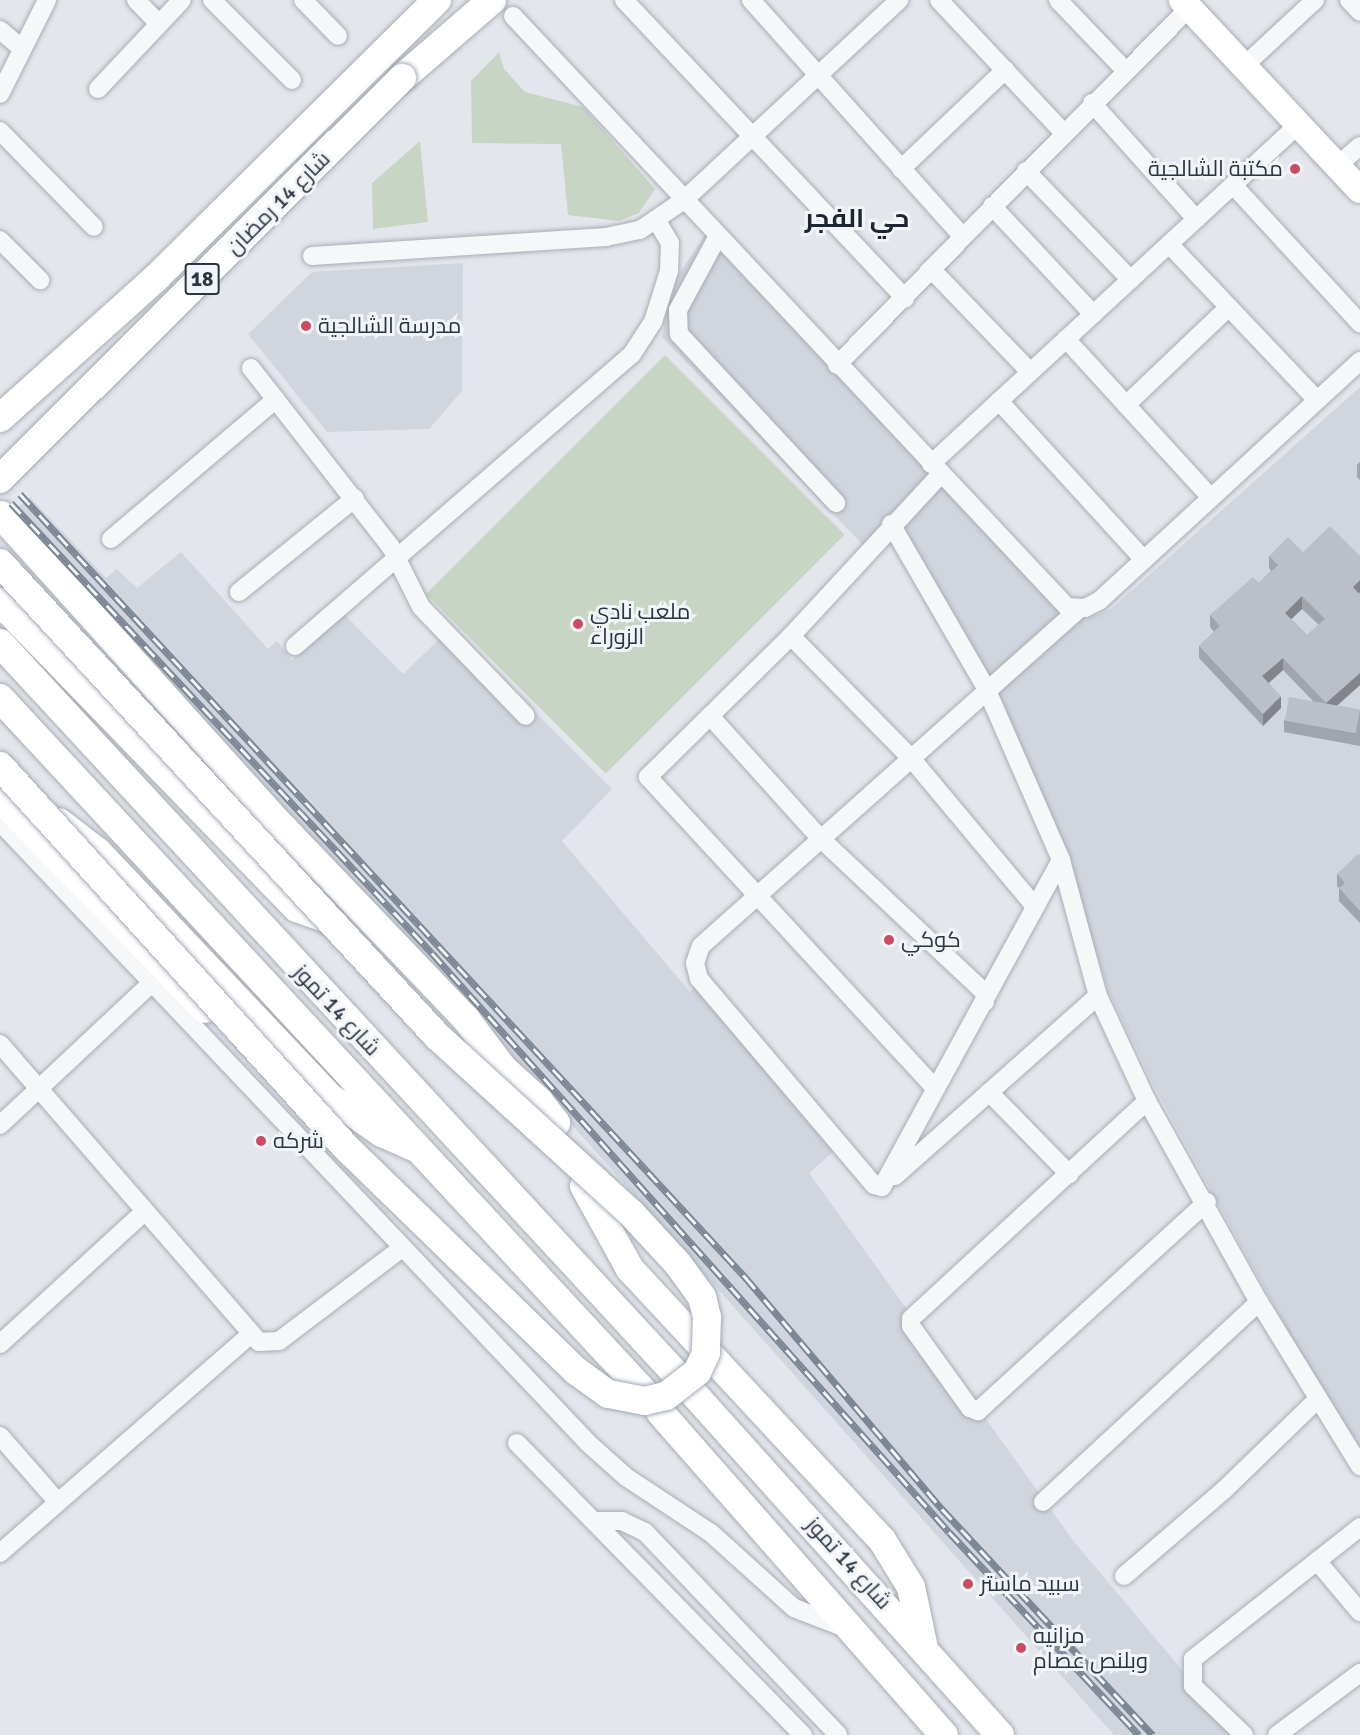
<!DOCTYPE html>
<html>
<head>
<meta charset="utf-8">
<style>
	body { margin:0 }
	#map { position:relative; width:1360px; height:1735px; overflow:hidden; background:#e3e6eb; font-family:Signika,Cairo,sans-serif }
	div>[style] { position:absolute }
	[style*='--x'] { left:calc(var(--x)*1px); top:calc(var(--y)*1px); width:calc(var(--w)*1px); rotate:calc(var(--a)*1deg) }
	.built>* { inset:0; background:#d1d5dd }
	.green>* { inset:0; background:#c8d4c4; transform-origin:0 0 }
	.roads { filter:drop-shadow(0 0 2px #a8adb5) drop-shadow(0 0 2px #a8adb5) }
	.street>* { height:18px; margin:-9px; padding:0 9px; transform-origin:9px; border-radius:9px; background:#f5f7f9 }
	.secondary>* { height:26px; margin:-13px; padding:0 13px; transform-origin:13px; border-radius:13px; background:#fff }
	.primary>* { height:28px; margin:-14px; padding:0 14px; transform-origin:14px; border-radius:14px; background:#fff }
	.rail>* { height:7px; margin-top:-3.5px; transform-origin:0; background:repeating-linear-gradient(90deg,#f2f5f8 0 14px,#7c8694 0 28px); box-sizing:border-box; border-block:2px solid #7c8694 }
	.bridges { filter:drop-shadow(0 0 2px #a2aab6) drop-shadow(0 0 2px #a2aab6) }
	.primary-bridge>* { height:28px; margin:-14px; padding:0 14px; transform-origin:14px; border-radius:14px; background:#fff }
	.wall>* { inset:0; background:#a0a4ac }
	.shaded-wall>* { inset:0; background:#82868c }
	.building>* { inset:0; background:#babfc8; transform-origin:0 0 }
	.dots>* { width:16px; height:16px; translate:-50% -50%; box-sizing:border-box; border:3px solid #f2f5f8; border-radius:50% }
	span { translate:-50% -50%; white-space:nowrap; text-align:center; line-height:1.15; -webkit-text-stroke:6px #f2f5f8; paint-order:stroke }
	.shield-label span { padding:2px 4px; background:#f2f5f8; border:2px solid; border-radius:4px; -webkit-text-stroke-width:0 }
	.shield-label { font-size:21px; color:#2b3443; font-weight:700 }
	.poi-label { font-size:22px; color:#2b3443 }
	.right { translate:-100% -50%; text-align:right }
	.left { translate:0 -50%; text-align:left }
	.street-label { font-size:22px; color:#2b3443 }
	.quarter-label { font-size:26px; color:#1d2533; font-weight:700 }
</style>
</head>
<body>
<div id="map">
	<div class="built">
		<i style="clip-path:polygon(705px 235px,1061px 612px,1092px 617px,1111px 609px,1360px 387px,1360px 1447px,1324px 1397px,1155px 1088px,1108px 990px,1065px 854px,892px 515px,863px 545px,662px 337px,671px 286px)"></i>
		<i style="clip-path:polygon(463px 263px,462px 391px,429px 429px,327px 432px,248px 334px,312px 272px)"></i>
		<i style="clip-path:polygon(30px 497px,106px 578px,117px 569px,137px 588px,181px 552px,268px 649px,277px 641px,292px 660px,344px 614px,403px 674px,451px 628px,612px 789px,562px 841px,690px 992px,705px 977px,833px 1152px,809px 1173px,1075px 1543px,1237px 1735px,1114px 1735px,414px 947px,7px 517px)"></i>
	</div>
	<div class="green">
		<i style="clip-path:polygon(499px 52px,504px 69px,525px 92px,583px 107px,655px 189px,639px 213px,619px 221px,568px 215px,561px 144px,472px 143px,471px 81px)"></i>
		<i style="clip-path:polygon(420px 141px,428px 222px,373px 229px,372px 183px)"></i>
		<i style="left:665px;top:355px;width:254px;height:338px;rotate:45deg"></i>
	</div>
	<div class="roads">
		<div class="street">
			<i style="--x:136;--y:0;--w:33;--a:46"></i>
			<i style="--x:212;--y:0;--w:113;--a:45"></i>
			<i style="--x:303;--y:0;--w:50;--a:45.8"></i>
			<i style="--x:624;--y:0;--w:410;--a:46.7"></i>
			<i style="--x:751;--y:0;--w:318;--a:48.2"></i>
			<i style="--x:939;--y:0;--w:183;--a:46.8"></i>
			<i style="--x:1058;--y:0;--w:97;--a:46.3"></i>
			<i style="--x:1349;--y:0;--w:16;--a:47"></i>
			<i style="--x:513;--y:16;--w:810;--a:46.85"></i>
			<i style="--x:1067;--y:607;--w:18;--a:3"></i>
			<i style="--x:1085;--y:608;--w:16;--a:-27"></i>
			<i style="--x:1099;--y:601;--w:355;--a:-42.6"></i>
			<i style="--x:0;--y:30;--w:25;--a:40"></i>
			<i style="--x:1244;--y:66;--w:97;--a:-42.9"></i>
			<i style="--x:98;--y:89;--w:122;--a:-46.7"></i>
			<i style="--x:0;--y:94;--w:105;--a:-63.4"></i>
			<i style="--x:1092;--y:103;--w:156;--a:48.1"></i>
			<i style="--x:0;--y:131;--w:134;--a:45.6"></i>
			<i style="--x:1337;--y:166;--w:30;--a:-41"></i>
			<i style="--x:901;--y:169;--w:144;--a:-43.6"></i>
			<i style="--x:1026;--y:171;--w:151;--a:46.1"></i>
			<i style="--x:1233;--y:185;--w:188;--a:47.4"></i>
			<i style="--x:992;--y:206;--w:148;--a:46.9"></i>
			<i style="--x:718;--y:236;--w:84;--a:118.4"></i>
			<i style="--x:678;--y:310;--w:24;--a:88"></i>
			<i style="--x:679;--y:334;--w:231;--a:47.1"></i>
			<i style="--x:0;--y:240;--w:57;--a:45"></i>
			<i style="--x:1169;--y:244;--w:215;--a:46.5"></i>
			<i style="--x:312;--y:256;--w:295;--a:-3.7"></i>
			<i style="--x:606;--y:237;--w:35;--a:-12"></i>
			<i style="--x:640;--y:230;--w:53;--a:-34.3"></i>
			<i style="--x:684;--y:200;--w:294;--a:-42.9"></i>
			<i style="--x:932;--y:270;--w:141;--a:46.1"></i>
			<i style="--x:1066;--y:339;--w:215;--a:47.6"></i>
			<i style="--x:837;--y:365;--w:501;--a:-45.4"></i>
			<i style="--x:251;--y:368;--w:227;--a:52"></i>
			<i style="--x:391;--y:547;--w:67;--a:63.4"></i>
			<i style="--x:421;--y:607;--w:151;--a:46.1"></i>
			<i style="--x:999;--y:401;--w:215;--a:47.6"></i>
			<i style="--x:1126;--y:405;--w:142;--a:-43.6"></i>
			<i style="--x:931;--y:464;--w:501;--a:-42.74"></i>
			<i style="--x:891;--y:524;--w:190;--a:59.9"></i>
			<i style="--x:986;--y:688;--w:188;--a:66.4"></i>
			<i style="--x:1061;--y:860;--w:141;--a:74.8"></i>
			<i style="--x:1098;--y:996;--w:116;--a:65"></i>
			<i style="--x:1147;--y:1101;--w:230;--a:60.9"></i>
			<i style="--x:1259;--y:1302;--w:193;--a:58.4"></i>
			<i style="--x:111;--y:539;--w:216;--a:-40.3"></i>
			<i style="--x:239;--y:592;--w:149;--a:-39"></i>
			<i style="--x:791;--y:636;--w:170;--a:45.5"></i>
			<i style="--x:910;--y:757;--w:192;--a:50.1"></i>
			<i style="--x:295;--y:646;--w:446;--a:-40.9"></i>
			<i style="--x:632;--y:354;--w:38;--a:-57"></i>
			<i style="--x:653;--y:322;--w:53;--a:-72.6"></i>
			<i style="--x:669;--y:271;--w:28;--a:-88"></i>
			<i style="--x:670;--y:243;--w:26;--a:-121"></i>
			<i style="--x:710;--y:716;--w:164;--a:48"></i>
			<i style="--x:820;--y:838;--w:225;--a:43.2"></i>
			<i style="--x:984;--y:992;--w:10;--a:84"></i>
			<i style="--x:0;--y:822;--w:855;--a:46.56"></i>
			<i style="--x:588;--y:1443;--w:51;--a:41.8"></i>
			<i style="--x:626;--y:1477;--w:102;--a:33.4"></i>
			<i style="--x:711;--y:1533;--w:112;--a:42.1"></i>
			<i style="--x:794;--y:1608;--w:63;--a:21.3"></i>
			<i style="--x:1061;--y:860;--w:373;--a:118.7"></i>
			<i style="--x:882;--y:1187;--w:8;--a:-166"></i>
			<i style="--x:874;--y:1185;--w:270;--a:-130.3"></i>
			<i style="--x:699;--y:979;--w:16;--a:-104"></i>
			<i style="--x:695;--y:963;--w:18;--a:-71"></i>
			<i style="--x:701;--y:946;--w:506;--a:-41.72"></i>
			<i style="--x:0;--y:1044;--w:395;--a:49"></i>
			<i style="--x:259;--y:1342;--w:20;--a:-3"></i>
			<i style="--x:279;--y:1341;--w:154;--a:-37.1"></i>
			<i style="--x:934;--y:1087;--w:422;--a:-132.7"></i>
			<i style="--x:648;--y:777;--w:201;--a:-44.6"></i>
			<i style="--x:791;--y:636;--w:219;--a:-47.2"></i>
			<i style="--x:989;--y:1092;--w:115;--a:45.7"></i>
			<i style="--x:1147;--y:1101;--w:321;--a:137.3"></i>
			<i style="--x:911;--y:1319;--w:7;--a:90"></i>
			<i style="--x:911;--y:1326;--w:101;--a:54.3"></i>
			<i style="--x:970;--y:1408;--w:9;--a:21"></i>
			<i style="--x:978;--y:1411;--w:310;--a:-42.4"></i>
			<i style="--x:0;--y:1125;--w:209;--a:-43.1"></i>
			<i style="--x:895;--y:1176;--w:271;--a:-41.6"></i>
			<i style="--x:0;--y:1344;--w:195;--a:-42.5"></i>
			<i style="--x:0;--y:1436;--w:86;--a:48.8"></i>
			<i style="--x:517;--y:1443;--w:409;--a:45.6"></i>
			<i style="--x:1043;--y:1502;--w:294;--a:-42.8"></i>
			<i style="--x:597;--y:1521;--w:25;--a:0"></i>
			<i style="--x:622;--y:1521;--w:25;--a:26"></i>
			<i style="--x:645;--y:1532;--w:280;--a:46.4"></i>
			<i style="--x:0;--y:1553;--w:332;--a:-41.1"></i>
			<i style="--x:1317;--y:1561;--w:67;--a:49.9"></i>
			<i style="--x:1124;--y:1576;--w:133;--a:-40.7"></i>
			<i style="--x:1225;--y:1489;--w:128;--a:-44.1"></i>
			<i style="--x:1244;--y:1735;--w:71;--a:-136.1"></i>
			<i style="--x:1193;--y:1686;--w:27;--a:-90"></i>
			<i style="--x:1193;--y:1659;--w:213;--a:-38.3"></i>
			<i style="--x:1277;--y:1735;--w:104;--a:-36.8"></i>
		</div>
		<div class="secondary">
			<i style="--x:1182;--y:0;--w:260;--a:46.9"></i>
		</div>
		<div class="primary">
			<i style="--x:402;--y:78;--w:119;--a:-40.9"></i>
			<i style="--x:0;--y:418;--w:211;--a:-41.9"></i>
			<i style="--x:157;--y:277;--w:394;--a:-44.7"></i>
			<i style="--x:1;--y:515;--w:402;--a:48"></i>
			<i style="--x:270;--y:814;--w:284;--a:46.3"></i>
			<i style="--x:466;--y:1019;--w:60;--a:53.1"></i>
			<i style="--x:0;--y:602;--w:426;--a:45.9"></i>
			<i style="--x:297;--y:908;--w:32;--a:20"></i>
			<i style="--x:0;--y:643;--w:997;--a:47.24"></i>
			<i style="--x:0;--y:698;--w:945;--a:47.14"></i>
			<i style="--x:0;--y:798;--w:294;--a:45.8"></i>
			<i style="--x:59;--y:822;--w:49;--a:37.6"></i>
			<i style="--x:98;--y:852;--w:339;--a:46.6"></i>
			<i style="--x:331;--y:1098;--w:62;--a:34.5"></i>
			<i style="--x:382;--y:1133;--w:37;--a:24"></i>
			<i style="--x:488;--y:1055;--w:69;--a:42"></i>
			<i style="--x:539;--y:1101;--w:28;--a:52"></i>
			<i style="--x:584;--y:1186;--w:95;--a:61"></i>
			<i style="--x:630;--y:1269;--w:370;--a:47.1"></i>
			<i style="--x:882;--y:1540;--w:55;--a:58.3"></i>
			<i style="--x:911;--y:1587;--w:62;--a:78"></i>
			<i style="--x:694;--y:1394;--w:458;--a:48.1"></i>
			<i style="--x:660;--y:1412;--w:430;--a:48.7"></i>
		</div>
	</div>
	<div class="rail">
		<i style="--x:20;--y:494;--w:1069;--a:47.2"></i>
		<i style="--x:746;--y:1278;--w:303;--a:49.7"></i>
		<i style="--x:942;--y:1509;--w:309;--a:47"></i>
		<i style="--x:11;--y:503;--w:616;--a:46.91"></i>
		<i style="--x:432;--y:953;--w:776;--a:48.24"></i>
		<i style="--x:949;--y:1532;--w:278;--a:46.9"></i>
	</div>
	<div class="bridges">
		<div class="primary-bridge">
			<i style="--x:0;--y:479;--w:568;--a:-44.93"></i>
			<i style="--x:0;--y:563;--w:644;--a:47.27"></i>
			<i style="--x:437;--y:1036;--w:263;--a:42.4"></i>
			<i style="--x:631;--y:1213;--w:69;--a:47.3"></i>
			<i style="--x:678;--y:1264;--w:41;--a:54"></i>
			<i style="--x:702;--y:1297;--w:21;--a:76"></i>
			<i style="--x:707;--y:1317;--w:36;--a:92"></i>
			<i style="--x:706;--y:1353;--w:21;--a:115"></i>
			<i style="--x:697;--y:1372;--w:39;--a:142"></i>
			<i style="--x:666;--y:1396;--w:22;--a:167"></i>
			<i style="--x:645;--y:1401;--w:38;--a:-169"></i>
			<i style="--x:608;--y:1394;--w:39;--a:-144"></i>
			<i style="--x:576;--y:1371;--w:324;--a:-135.8"></i>
			<i style="--x:344;--y:1145;--w:512;--a:-132.23"></i>
		</div>
	</div>
	<div class="wall">
		<i style="clip-path:polygon(1360px 462px,1360px 480px,1357px 477px,1357px 465px)"></i>
		<i style="clip-path:polygon(evenodd,1303px 552px,1360px 556px,1360px 592px,1359px 593px,1360px 595px,1360px 685px,1337px 706px,1360px 710px,1360px 746px,1284px 732px,1284px 720px,1313px 701px,1283px 670px,1269px 683px,1281px 708px,1263px 726px,1199px 658px,1199px 646px,1214px 632px,1210px 627px,1210px 615px,1259px 583px,1271px 571px,1269px 568px,1269px 556px,1303px 552px,1302px 609px,1319px 625px,1307px 635px,1291px 619px,1302px 609px)"></i>
		<i style="clip-path:polygon(1360px 855px,1360px 923px,1339px 901px,1339px 888px,1337px 886px,1337px 874px)"></i>
	</div>
	<div class="shaded-wall">
		<i style="clip-path:polygon(1360px 580px,1360px 592px,1353px 599px,1353px 587px)"></i>
		<i style="clip-path:polygon(1302px 596px,1302px 609px,1285px 625px,1285px 613px)"></i>
		<i style="clip-path:polygon(1283px 658px,1283px 670px,1262px 689px,1262px 676px)"></i>
		<i style="clip-path:polygon(1360px 673px,1360px 685px,1326px 715px,1326px 703px)"></i>
		<i style="clip-path:polygon(1281px 696px,1281px 708px,1263px 726px,1263px 714px)"></i>
	</div>
	<div class="building">
		<i style="clip-path:polygon(evenodd,1330px 526px,1360px 556px,1360px 580px,1353px 587px,1360px 595px,1360px 673px,1326px 703px,1283px 658px,1262px 676px,1281px 696px,1263px 714px,1199px 646px,1220px 626px,1210px 615px,1253px 577px,1259px 583px,1278px 565px,1269px 556px,1288px 537px,1303px 552px,1330px 526px,1302px 596px,1325px 619px,1307px 635px,1285px 613px,1302px 596px)"></i>
		<i style="left:1289px;top:697px;width:72px;height:24px;rotate:10deg"></i>
		<i style="clip-path:polygon(1358px 854px,1360px 855px,1360px 911px,1339px 888px,1345px 883px,1337px 874px)"></i>
	</div>
	<div class="dots">
		<i style="left:1295px;top:169px;background:#cc4b61"></i>
		<i style="left:306px;top:326px;background:#cc4b61"></i>
		<i style="left:578px;top:624px;background:#cc4b61"></i>
		<i style="left:889px;top:940px;background:#cc4b61"></i>
		<i style="left:261px;top:1141px;background:#cc4b61"></i>
		<i style="left:968px;top:1584px;background:#cc4b61"></i>
		<i style="left:1021px;top:1648px;background:#cc4b61"></i>
	</div>
	<div class="shield-label">
		<span style="left:202px;top:279px">18</span>
	</div>
	<div class="poi-label">
		<span class="right" style="left:1283px;top:169px">مكتبة الشالجية</span>
		<span class="left" style="left:318px;top:326px">مدرسة الشالجية</span>
		<span class="left" style="left:590px;top:624px">ملعب نادي<br>الزوراء</span>
		<span class="left" style="left:901px;top:940px">كوكي</span>
		<span class="left" style="left:273px;top:1141px">شركه</span>
		<span class="left" style="left:980px;top:1584px">سبيد ماستر</span>
		<span class="left" style="left:1033px;top:1648px">مزانيه<br>وبلنص عصام</span>
	</div>
	<div class="street-label">
		<span style="left:278px;top:203px;rotate:-45deg">شارع 14 رمضان</span>
		<span style="left:337px;top:1010px;rotate:47deg">شارع 14 تموز</span>
		<span style="left:849px;top:1563px;rotate:48deg">شارع 14 تموز</span>
	</div>
	<div class="quarter-label">
		<span style="left:857px;top:220px">حي الفجر</span>
	</div>
</div>
</body>
</html>
